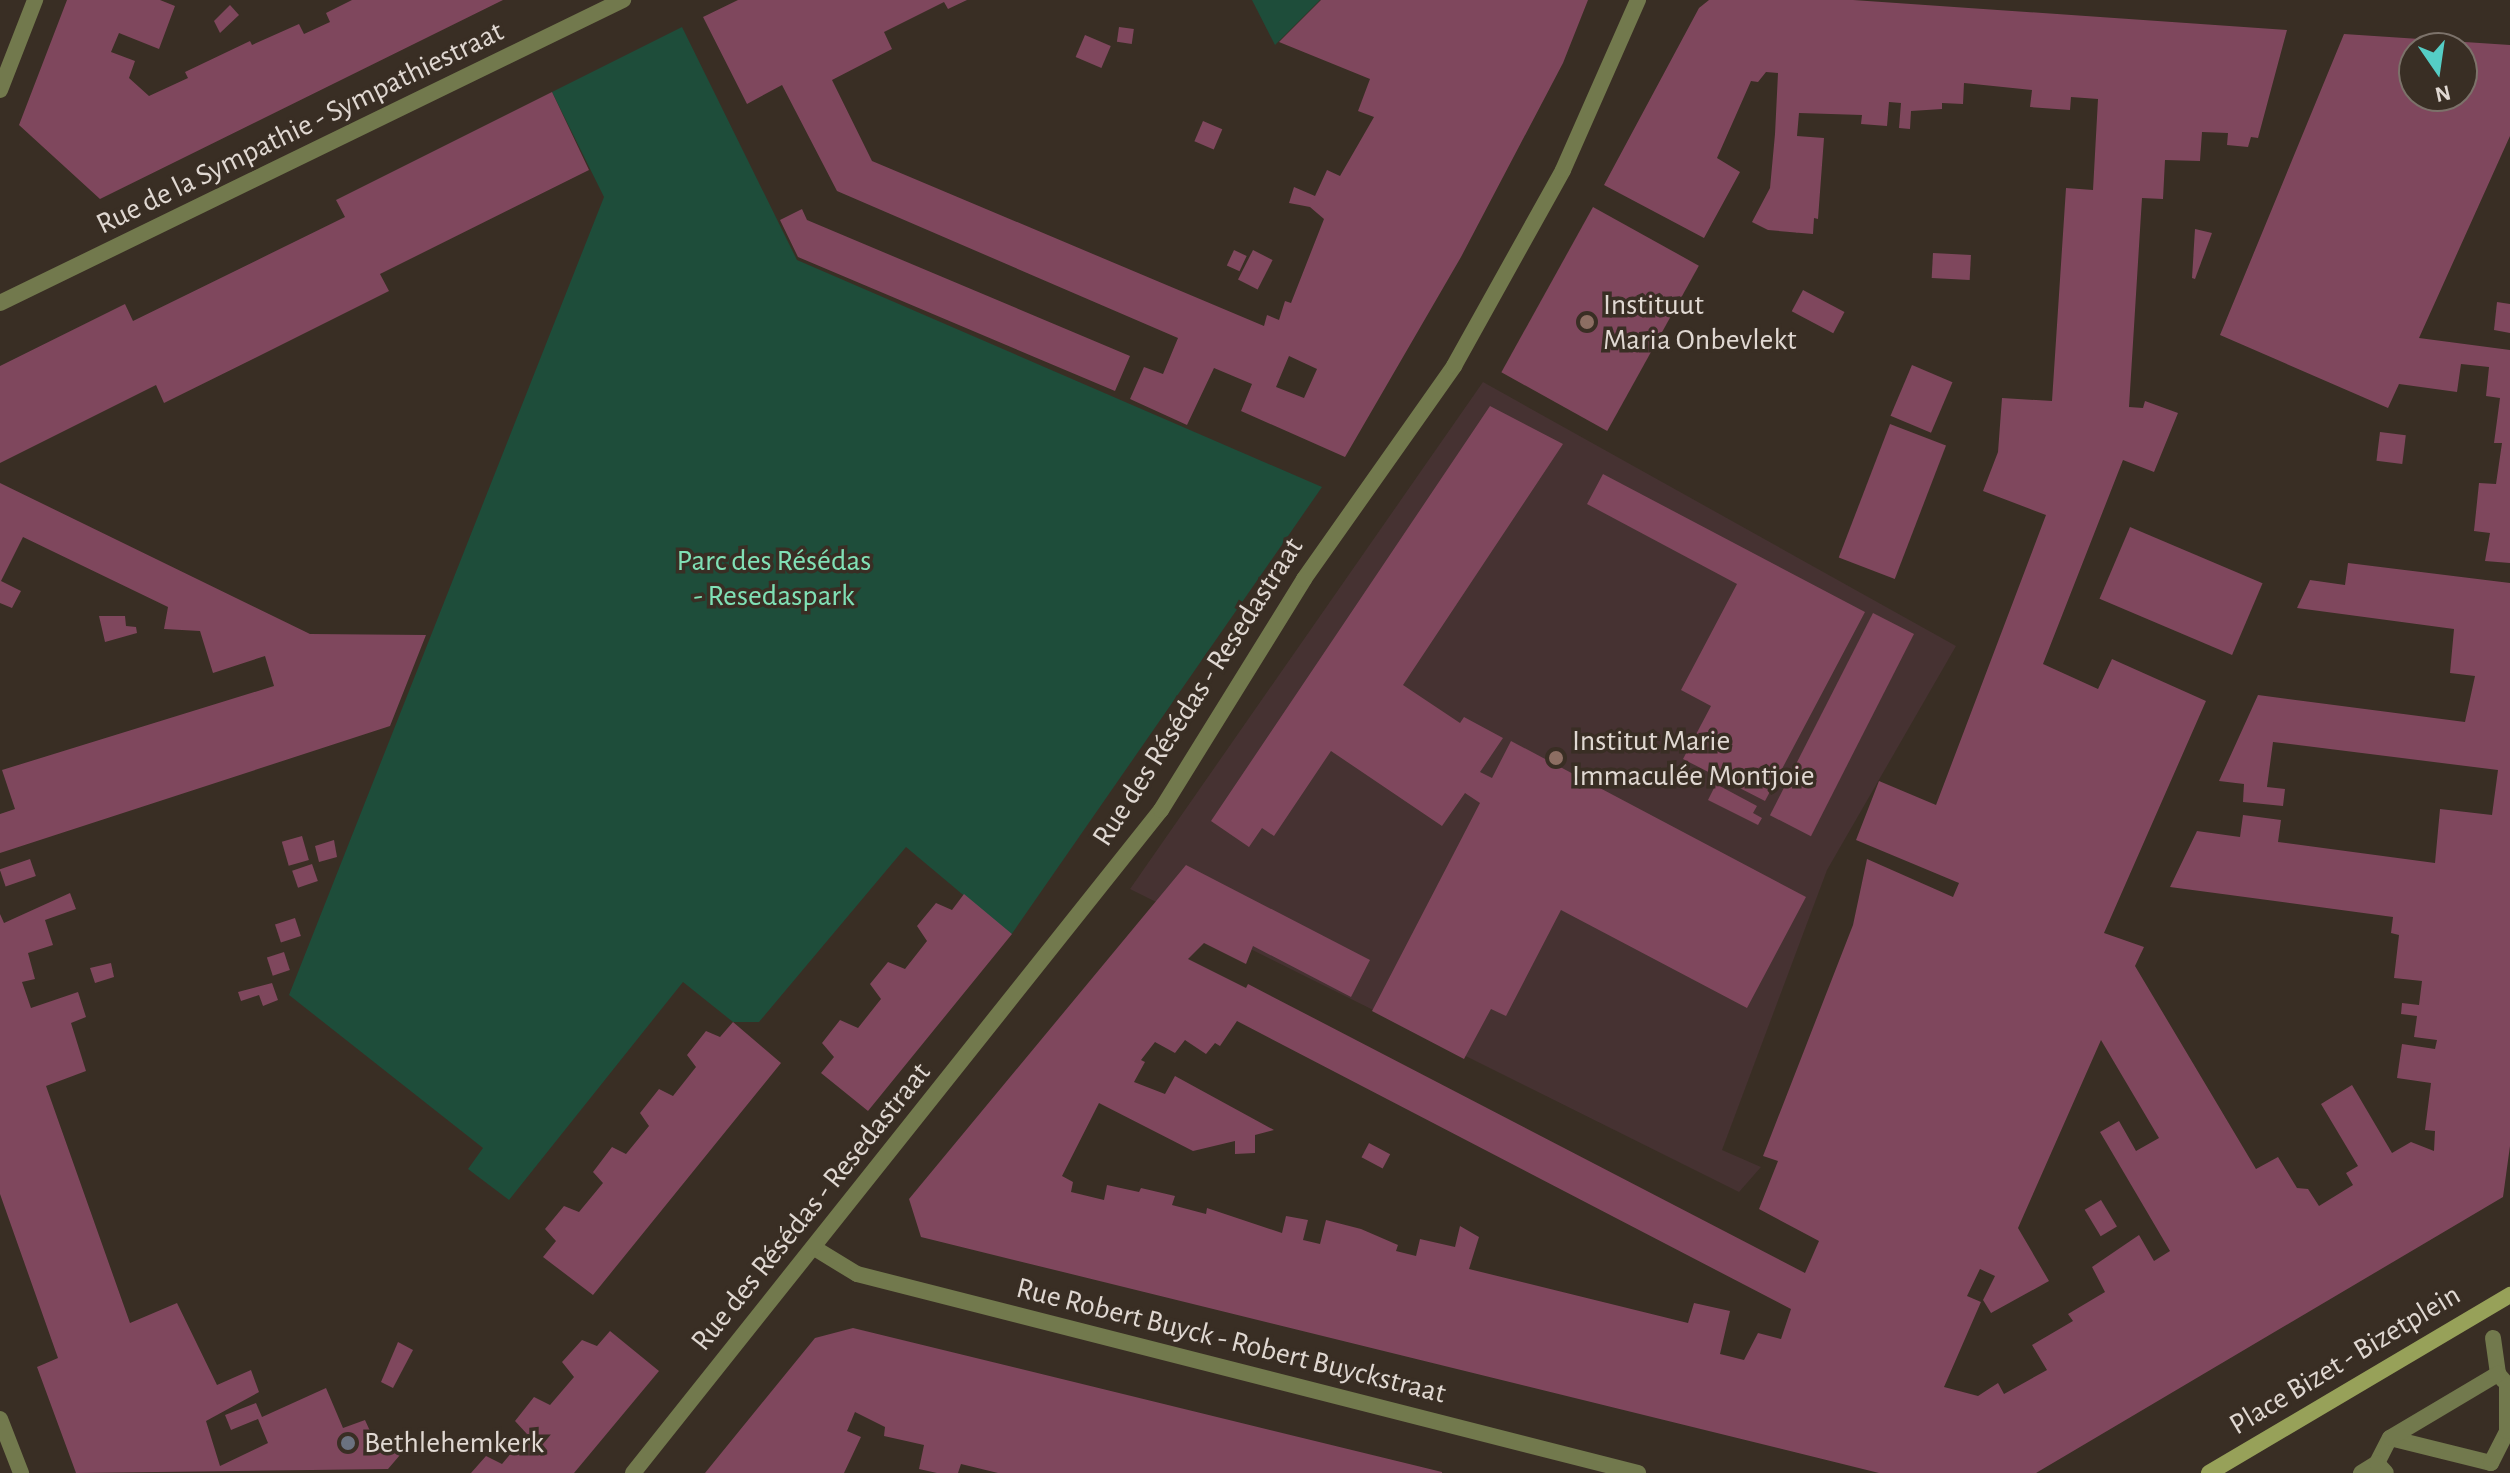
<!DOCTYPE html>
<html>
<head>
<meta charset="utf-8">
<style>
	body { margin:0 }
	#map { position:relative; width:2510px; height:1473px; overflow:hidden; background:#392e24; font-family:"Alegreya Sans",sans-serif }
	div>[style] { position:absolute }
	[style*='--x'] { left:calc(var(--x)*1px); top:calc(var(--y)*1px); width:calc(var(--w)*1px); rotate:calc(var(--a)*1deg) }
	.education>* { inset:0; background:#463232 }
	.green>* { inset:0; background:#1e4d3a }
	.building>* { inset:0; background:#7f475d; transform-origin:0 0 }
	.street>* { height:16px; margin:-8px; padding:0 8px; transform-origin:8px; border-radius:8px; background:#72794d }
	.secondary>* { height:16px; margin:-8px; padding:0 8px; transform-origin:8px; border-radius:8px; background:#97a159 }
	.dots>* { width:22px; height:22px; translate:-50% -50%; box-sizing:border-box; border:4px solid #392e24; border-radius:50% }
	span { translate:-50% -50%; white-space:nowrap; text-align:center; line-height:1.15; -webkit-text-stroke:7px #392e24; paint-order:stroke }
	.street-label { font-size:30px; color:#e0d8d2 }
	.poi-label { font-size:30px; color:#e0d8d2 }
	.left { translate:0 -50%; text-align:left }
	.park-label { font-size:30px; color:#80e1b6 }
	.north { position:absolute; left:2398px; top:32px; width:80px; height:80px; box-sizing:border-box; background:#392e24; border:2px solid #7c726a; border-radius:50%; rotate:167deg; font-size:22px; font-weight:700; line-height:32px; text-align:center; color:#e0d8d2 }
	.north::after { content:''; display:block; margin:auto; width:28px; height:36px; background:#55cec6; clip-path:polygon(50% 0,100% 100%,50% 72%,0 100%) }
</style>
</head>
<body>
<div id="map">
	<div class="education">
		<i style="clip-path:polygon(1483px 382px,1956px 646px,1827px 870px,1722px 1150px,1761px 1167px,1739px 1192px,1130px 889px)"></i>
	</div>
	<div class="green">
		<i style="clip-path:polygon(1252px 0,1320px 0,1275px 45px)"></i>
		<i style="clip-path:polygon(682px 27px,797px 260px,1322px 487px,1011px 935px,906px 847px,759px 1022px,733px 1022px,683px 982px,509px 1200px,468px 1169px,483px 1148px,289px 995px,604px 197px,552px 92px)"></i>
	</div>
	<div class="building">
		<i style="clip-path:polygon(67px 0,160px 0,175px 6px,159px 49px,119px 33px,111px 52px,135px 61px,129px 78px,149px 96px,188px 78px,185px 72px,250px 41px,252px 45px,299px 24px,304px 34px,330px 22px,326px 13px,352px 0,503px 0,100px 199px,19px 125px)"></i>
		<i style="clip-path:polygon(evenodd,738px 0,967px 0,948px 9px,944px 2px,884px 32px,892px 49px,832px 80px,872px 161px,1264px 326px,1267px 315px,1279px 320px,1285px 301px,1291px 303px,1324px 219px,1310px 207px,1289px 203px,1294px 187px,1315px 196px,1327px 170px,1340px 176px,1374px 117px,1358px 111px,1370px 79px,1279px 42px,1321px 0,1588px 0,1563px 63px,1461px 257px,1345px 457px,1241px 411px,1252px 384px,1214px 368px,1187px 425px,1130px 399px,1144px 367px,1163px 374px,1178px 338px,837px 191px,782px 85px,747px 104px,703px 17px,738px 0,1289px 356px,1317px 369px,1304px 398px,1276px 387px,1289px 356px)"></i>
		<i style="clip-path:polygon(evenodd,1709px 0,1853px 0,2287px 30px,2258px 138px,2251px 137px,2248px 147px,2227px 145px,2228px 133px,2202px 132px,2200px 161px,2165px 160px,2163px 199px,2142px 198px,2129px 407px,2143px 408px,2145px 401px,2178px 413px,2154px 472px,2123px 460px,2043px 664px,2098px 689px,2112px 659px,2206px 701px,2104px 933px,2144px 947px,2135px 966px,2256px 1169px,2278px 1157px,2297px 1188px,2308px 1189px,2319px 1206px,2353px 1185px,2346px 1173px,2358px 1166px,2321px 1104px,2352px 1085px,2392px 1153px,2411px 1142px,2434px 1151px,2435px 1131px,2425px 1130px,2431px 1083px,2397px 1078px,2402px 1044px,2435px 1049px,2437px 1040px,2414px 1037px,2417px 1016px,2401px 1014px,2402px 1003px,2419px 1005px,2422px 981px,2394px 978px,2399px 935px,2391px 933px,2393px 917px,2170px 887px,2197px 831px,2240px 837px,2243px 815px,2281px 820px,2278px 842px,2435px 863px,2440px 809px,2492px 815px,2498px 770px,2273px 742px,2267px 787px,2285px 789px,2283px 806px,2243px 802px,2244px 784px,2219px 781px,2258px 695px,2465px 722px,2475px 676px,2450px 673px,2454px 629px,2297px 608px,2310px 580px,2345px 585px,2348px 563px,2510px 583px,2510px 1146px,2503px 1197px,2036px 1473px,1879px 1473px,921px 1237px,909px 1199px,1186px 865px,1370px 960px,1351px 997px,1253px 946px,1246px 964px,1204px 943px,1188px 959px,1246px 988px,1248px 984px,1805px 1273px,1819px 1241px,1759px 1209px,1778px 1161px,1763px 1156px,1853px 925px,1867px 859px,1953px 897px,1959px 883px,1856px 840px,1879px 781px,1936px 805px,2046px 515px,1983px 491px,1998px 452px,2002px 398px,2052px 401px,2066px 188px,2093px 190px,2098px 99px,2071px 97px,2070px 110px,2030px 107px,2032px 90px,1964px 83px,1963px 104px,1942px 103px,1942px 109px,1911px 111px,1910px 129px,1899px 128px,1901px 103px,1889px 102px,1887px 126px,1861px 124px,1862px 115px,1799px 113px,1797px 136px,1824px 138px,1818px 219px,1814px 218px,1813px 234px,1768px 230px,1752px 222px,1770px 188px,1775px 134px,1778px 73px,1766px 72px,1758px 82px,1751px 81px,1717px 158px,1740px 172px,1704px 238px,1604px 185px,1699px 8px,1709px 0,1237px 1021px,1791px 1309px,1781px 1339px,1758px 1333px,1744px 1360px,1720px 1354px,1730px 1311px,1694px 1303px,1688px 1323px,1469px 1269px,1479px 1237px,1460px 1226px,1455px 1247px,1420px 1239px,1416px 1256px,1396px 1251px,1398px 1245px,1361px 1229px,1326px 1220px,1320px 1244px,1303px 1240px,1308px 1220px,1286px 1216px,1282px 1233px,1207px 1208px,1206px 1214px,1172px 1205px,1175px 1196px,1141px 1188px,1139px 1192px,1107px 1185px,1104px 1200px,1071px 1192px,1073px 1182px,1062px 1176px,1099px 1103px,1193px 1151px,1235px 1141px,1235px 1154px,1255px 1153px,1255px 1135px,1274px 1130px,1175px 1076px,1165px 1094px,1134px 1082px,1145px 1062px,1141px 1060px,1155px 1042px,1175px 1053px,1185px 1040px,1206px 1054px,1215px 1043px,1220px 1046px,1237px 1021px,1709px 0,2101px 1040px,2159px 1138px,2136px 1151px,2119px 1121px,2100px 1132px,2170px 1251px,2154px 1261px,2139px 1235px,2092px 1267px,2105px 1292px,2068px 1314px,2073px 1321px,2032px 1345px,2047px 1370px,2004px 1394px,1998px 1383px,1978px 1396px,1944px 1387px,1981px 1302px,1967px 1296px,1980px 1269px,1995px 1276px,1983px 1300px,1991px 1313px,2049px 1281px,2018px 1228px,2101px 1040px)"></i>
		<i style="clip-path:polygon(230px 5px,239px 15px,220px 33px,214px 21px)"></i>
		<i style="left:1119px;top:27px;width:15px;height:15px;rotate:8deg"></i>
		<i style="clip-path:polygon(evenodd,2344px 34px,2510px 45px,2510px 136px,2419px 338px,2510px 350px,2510px 563px,2485px 561px,2490px 533px,2474px 531px,2479px 483px,2496px 484px,2502px 443px,2494px 443px,2500px 398px,2486px 396px,2489px 367px,2461px 364px,2457px 392px,2399px 384px,2388px 408px,2220px 335px,2344px 34px,2414px 48px,2462px 48px,2462px 96px,2414px 96px,2414px 48px)"></i>
		<i style="left:1085px;top:35px;width:28px;height:24px;rotate:23deg"></i>
		<i style="clip-path:polygon(552px 92px,589px 170px,380px 274px,389px 291px,277px 347px,164px 403px,156px 385px,0 463px,0 366px,125px 304px,133px 321px,345px 217px,336px 200px)"></i>
		<i style="left:1203px;top:121px;width:21px;height:22px;rotate:23deg"></i>
		<i style="left:1593px;top:207px;width:121px;height:189px;rotate:29deg"></i>
		<i style="clip-path:polygon(802px 209px,807px 220px,1130px 356px,1115px 391px,798px 257px,780px 220px)"></i>
		<i style="clip-path:polygon(2195px 229px,2212px 233px,2195px 279px,2192px 278px)"></i>
		<i style="left:1234px;top:250px;width:14px;height:17px;rotate:25deg"></i>
		<i style="left:1253px;top:250px;width:22px;height:33px;rotate:27deg"></i>
		<i style="left:1933px;top:253px;width:38px;height:25px;rotate:3deg"></i>
		<i style="left:1803px;top:290px;width:47px;height:24px;rotate:28deg"></i>
		<i style="clip-path:polygon(2497px 302px,2510px 304px,2510px 333px,2494px 330px)"></i>
		<i style="left:1912px;top:365px;width:44px;height:55px;rotate:23deg"></i>
		<i style="clip-path:polygon(1490px 406px,1563px 444px,1403px 685px,1460px 723px,1464px 717px,1503px 738px,1480px 772px,1492px 778px,1511px 741px,1806px 897px,1747px 1008px,1561px 910px,1506px 1016px,1491px 1009px,1464px 1059px,1372px 1011px,1480px 803px,1465px 793px,1442px 826px,1331px 751px,1274px 836px,1262px 828px,1249px 847px,1211px 821px)"></i>
		<i style="left:1890px;top:424px;width:60px;height:143px;rotate:21deg"></i>
		<i style="left:2380px;top:432px;width:26px;height:29px;rotate:7deg"></i>
		<i style="clip-path:polygon(1603px 474px,1865px 612px,1765px 801px,1683px 759px,1711px 706px,1681px 690px,1737px 584px,1587px 504px)"></i>
		<i style="clip-path:polygon(0 483px,310px 634px,426px 635px,390px 726px,0 853px,0 814px,15px 809px,2px 770px,274px 686px,265px 656px,213px 673px,200px 631px,164px 629px,168px 607px,23px 537px,1px 581px,21px 591px,12px 608px,0 603px)"></i>
		<i style="left:2130px;top:527px;width:144px;height:78px;rotate:23deg"></i>
		<i style="left:1873px;top:613px;width:46px;height:227px;rotate:27deg"></i>
		<i style="clip-path:polygon(99px 616px,125px 616px,126px 626px,136px 627px,137px 633px,105px 642px)"></i>
		<i style="clip-path:polygon(1716px 784px,1757px 806px,1753px 813px,1762px 818px,1758px 825px,1708px 800px)"></i>
		<i style="left:302px;top:836px;width:25px;height:21px;rotate:74deg"></i>
		<i style="clip-path:polygon(334px 840px,337px 857px,319px 862px,315px 846px)"></i>
		<i style="left:30px;top:859px;width:18px;height:32px;rotate:71deg"></i>
		<i style="left:312px;top:864px;width:18px;height:21px;rotate:71deg"></i>
		<i style="clip-path:polygon(70px 893px,76px 909px,45px 920px,53px 945px,28px 953px,35px 979px,22px 982px,31px 1008px,78px 992px,86px 1017px,71px 1023px,86px 1071px,46px 1086px,130px 1323px,177px 1303px,217px 1385px,251px 1370px,259px 1392px,206px 1421px,220px 1466px,268px 1443px,258px 1419px,231px 1430px,225px 1415px,256px 1403px,262px 1417px,326px 1388px,343px 1428px,365px 1420px,370px 1431px,400px 1455px,388px 1469px,76px 1473px,37px 1367px,58px 1358px,0 1194px,0 914px,4px 923px)"></i>
		<i style="clip-path:polygon(964px 894px,1012px 934px,868px 1111px,821px 1073px,834px 1057px,822px 1043px,840px 1020px,858px 1028px,881px 999px,870px 984px,888px 962px,905px 969px,927px 941px,917px 926px,936px 903px,952px 910px)"></i>
		<i style="left:295px;top:918px;width:19px;height:21px;rotate:72deg"></i>
		<i style="left:284px;top:952px;width:19px;height:18px;rotate:72deg"></i>
		<i style="clip-path:polygon(111px 963px,114px 977px,95px 983px,90px 968px)"></i>
		<i style="clip-path:polygon(272px 983px,278px 1000px,263px 1006px,259px 995px,241px 1001px,238px 992px)"></i>
		<i style="clip-path:polygon(733px 1022px,781px 1063px,593px 1295px,543px 1257px,556px 1241px,545px 1229px,564px 1206px,579px 1212px,603px 1183px,593px 1172px,612px 1147px,626px 1154px,649px 1126px,640px 1113px,659px 1089px,673px 1096px,696px 1067px,687px 1055px,706px 1031px,720px 1037px)"></i>
		<i style="left:1369px;top:1143px;width:24px;height:16px;rotate:28deg"></i>
		<i style="left:2101px;top:1200px;width:31px;height:19px;rotate:59deg"></i>
		<i style="clip-path:polygon(853px 1328px,1442px 1472px,1442px 1473px,998px 1473px,961px 1464px,958px 1473px,937px 1473px,919px 1469px,924px 1445px,884px 1436px,885px 1427px,855px 1412px,847px 1431px,861px 1437px,844px 1473px,705px 1473px,815px 1338px)"></i>
		<i style="clip-path:polygon(610px 1331px,659px 1371px,574px 1473px,471px 1473px,486px 1456px,502px 1464px,527px 1434px,515px 1421px,534px 1397px,550px 1405px,574px 1377px,562px 1362px,582px 1340px,597px 1346px)"></i>
		<i style="clip-path:polygon(398px 1342px,413px 1350px,393px 1388px,381px 1382px)"></i>
	</div>
	<div class="street">
		<i style="--x:0;--y:90;--w:97;--a:-68.7"></i>
		<i style="--x:0;--y:303;--w:693;--a:-25.94"></i>
		<i style="--x:816;--y:1249;--w:48;--a:31.4"></i>
		<i style="--x:857;--y:1274;--w:806;--a:14.29"></i>
		<i style="--x:2493;--y:1338;--w:36;--a:82"></i>
		<i style="--x:2498;--y:1374;--w:9;--a:49"></i>
		<i style="--x:0;--y:1419;--w:58;--a:68.7"></i>
		<i style="--x:2390;--y:1438;--w:104;--a:13.9"></i>
		<i style="--x:2491;--y:1463;--w:36;--a:-63"></i>
		<i style="--x:2507;--y:1431;--w:47;--a:-90"></i>
		<i style="--x:2377;--y:1463;--w:28;--a:-63"></i>
		<i style="--x:2390;--y:1438;--w:126;--a:-30.7"></i>
		<i style="--x:633;--y:1473;--w:848;--a:-51.47"></i>
		<i style="--x:1161;--y:810;--w:272;--a:-58.2"></i>
		<i style="--x:1304;--y:579;--w:261;--a:-54.8"></i>
		<i style="--x:1454;--y:366;--w:224;--a:-60.9"></i>
		<i style="--x:1563;--y:170;--w:186;--a:-66.2"></i>
		<i style="--x:2361;--y:1473;--w:19;--a:-32"></i>
		<i style="--x:2377;--y:1463;--w:13;--a:48"></i>
	</div>
	<div class="secondary">
		<i style="--x:2209;--y:1473;--w:350;--a:-30.6"></i>
	</div>
	<div class="dots">
		<i style="left:1587px;top:322px;background:#8d6e63"></i>
		<i style="left:1556px;top:758px;background:#8d6e63"></i>
		<i style="left:348px;top:1443px;background:#6b7280"></i>
	</div>
	<div class="street-label">
		<span style="left:300px;top:128px;rotate:-26deg">Rue de la Sympathie - Sympathiestraat</span>
		<span style="left:1198px;top:692px;rotate:-57deg">Rue des Résédas - Resedastraat</span>
		<span style="left:811px;top:1207px;rotate:-51deg">Rue des Résédas - Resedastraat</span>
		<span style="left:1231px;top:1341px;rotate:14deg">Rue Robert Buyck - Robert Buyckstraat</span>
		<span style="left:2345px;top:1360px;rotate:-31deg">Place Bizet - Bizetplein</span>
	</div>
	<div class="poi-label">
		<span class="left" style="left:1603px;top:322px">Instituut<br>Maria Onbevlekt</span>
		<span class="left" style="left:1572px;top:758px">Institut Marie<br>Immaculée Montjoie</span>
		<span class="left" style="left:364px;top:1443px">Bethlehemkerk</span>
	</div>
	<div class="park-label">
		<span style="left:774px;top:578px">Parc des Résédas<br>- Resedaspark</span>
	</div>
	<div class="north">N</div>
</div>
</body>
</html>
